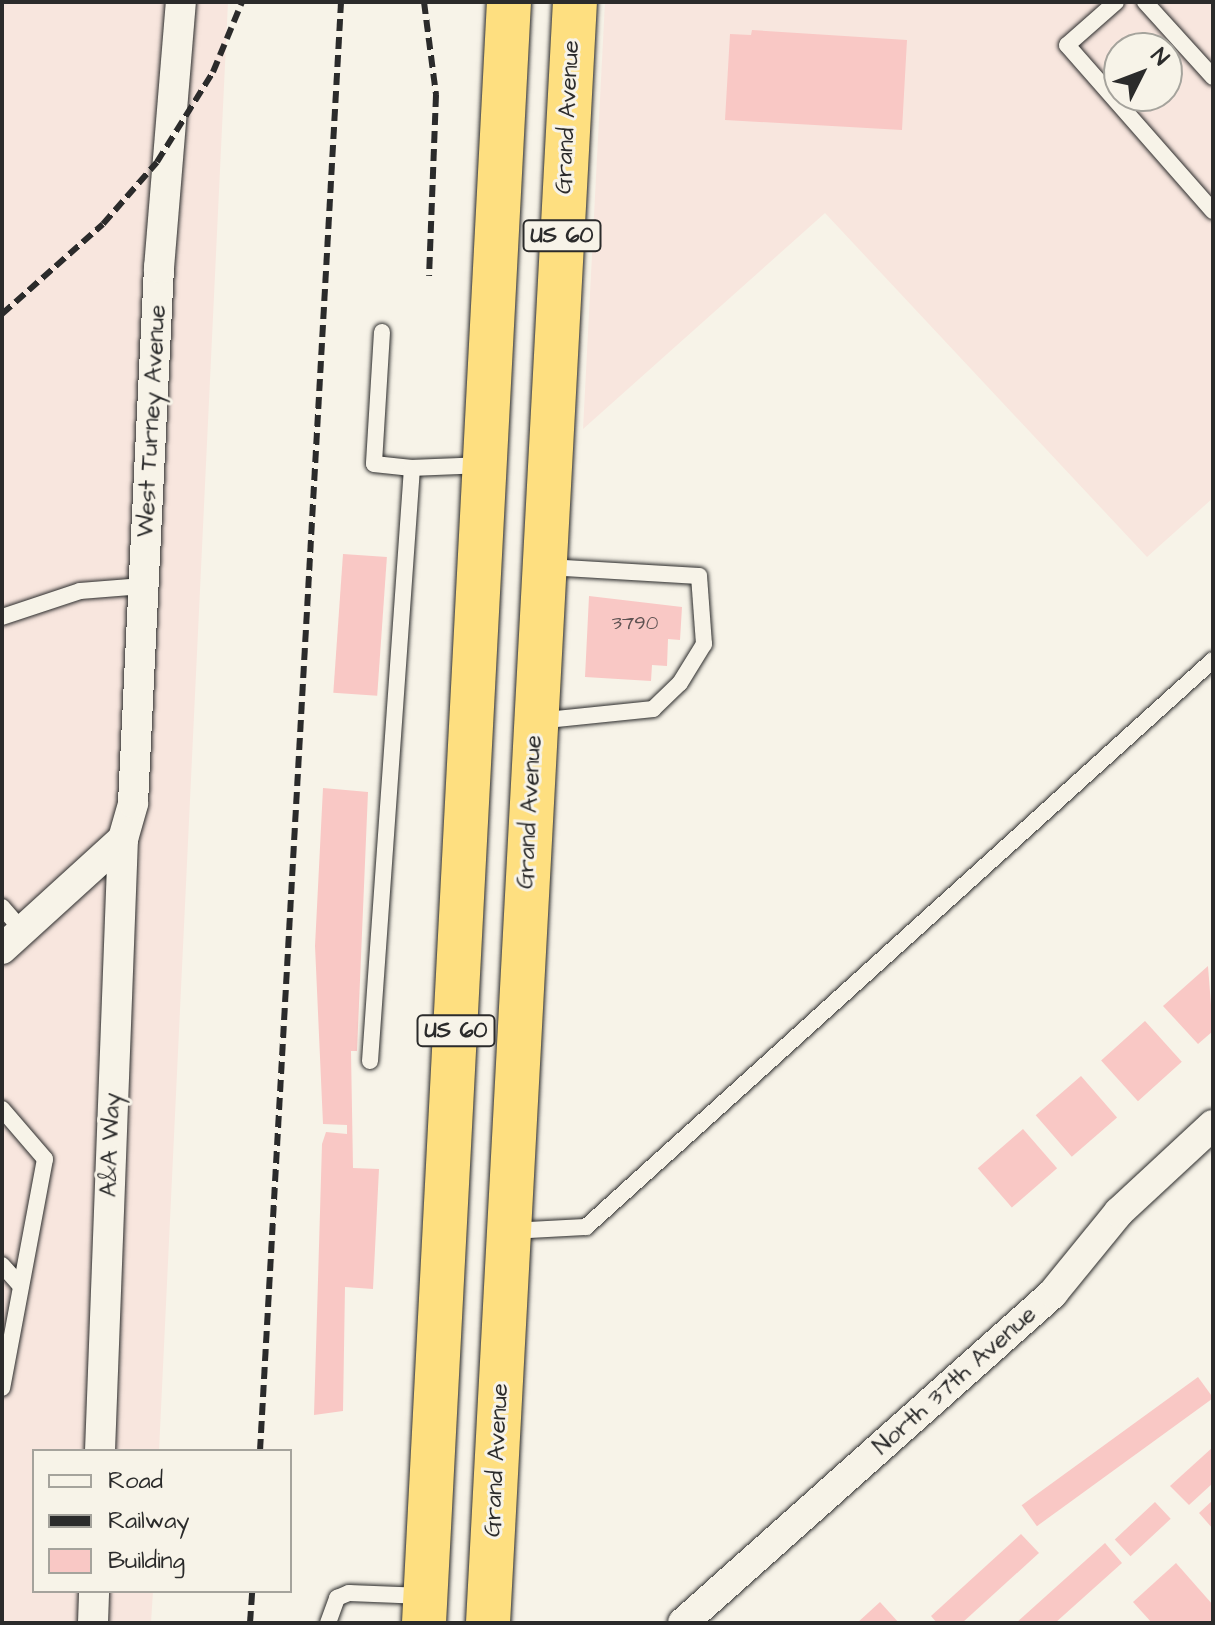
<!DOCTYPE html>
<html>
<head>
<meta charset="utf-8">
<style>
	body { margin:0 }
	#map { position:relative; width:1215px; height:1625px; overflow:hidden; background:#f7f3e8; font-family:"Architects Daughter",sans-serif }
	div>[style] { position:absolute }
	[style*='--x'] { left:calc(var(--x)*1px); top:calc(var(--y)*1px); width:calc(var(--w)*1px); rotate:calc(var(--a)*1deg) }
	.built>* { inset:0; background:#f8e6de }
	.building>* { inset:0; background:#f9c8c5; transform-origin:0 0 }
	.roads { filter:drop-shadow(0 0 2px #2b2b2b) drop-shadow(0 0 2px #2b2b2b) }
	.service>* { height:16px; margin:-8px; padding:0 8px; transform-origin:8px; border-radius:8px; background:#f7f3e8 }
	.minor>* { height:30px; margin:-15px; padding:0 15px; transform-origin:15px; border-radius:15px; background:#f7f3e8 }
	.trunk>* { height:44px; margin:-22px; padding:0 22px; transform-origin:22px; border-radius:22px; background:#fedf80 }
	.rail>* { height:6px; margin-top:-3px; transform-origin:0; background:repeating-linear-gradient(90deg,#2b2b2b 0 12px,transparent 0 18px) }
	span { translate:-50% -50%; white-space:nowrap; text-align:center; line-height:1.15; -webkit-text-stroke:6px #f7f3e8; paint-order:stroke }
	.number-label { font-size:20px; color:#5e5252 }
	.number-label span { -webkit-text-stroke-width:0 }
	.shield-label span { padding:2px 6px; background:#f7f3e8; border:2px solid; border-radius:6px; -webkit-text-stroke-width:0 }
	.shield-label { font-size:22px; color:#2b2b2b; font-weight:700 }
	.street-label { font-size:24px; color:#2b2b2b }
	.frame { position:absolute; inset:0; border:4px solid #2b2b2b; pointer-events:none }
	.legend { position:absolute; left:32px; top:1449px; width:260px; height:144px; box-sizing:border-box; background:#f7f3e8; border:2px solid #a5a39c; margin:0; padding:10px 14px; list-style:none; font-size:24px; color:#2b2b2b }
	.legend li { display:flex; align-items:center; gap:16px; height:40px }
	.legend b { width:40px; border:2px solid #a5a39c }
	.north { position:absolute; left:1103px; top:32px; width:80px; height:80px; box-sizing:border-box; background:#f7f3e8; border:2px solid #a5a39c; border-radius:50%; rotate:48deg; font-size:22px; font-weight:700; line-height:32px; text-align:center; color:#2b2b2b }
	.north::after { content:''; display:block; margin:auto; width:28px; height:36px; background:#2b2b2b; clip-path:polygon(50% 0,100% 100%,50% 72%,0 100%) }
</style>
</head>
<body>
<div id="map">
	<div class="built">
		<i style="clip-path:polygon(2px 2px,228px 2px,159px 1451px,34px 1451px,34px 1591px,153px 1591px,151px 1623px,2px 1623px)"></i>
		<i style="clip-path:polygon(evenodd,605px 2px,1213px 2px,1213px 498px,1147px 557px,825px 213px,583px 429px,605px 2px,1119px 48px,1167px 48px,1167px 96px,1119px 96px,1119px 48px)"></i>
	</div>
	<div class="building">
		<i style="clip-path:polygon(752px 30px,907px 40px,902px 130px,725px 120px,730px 34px,751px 35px)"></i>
		<i style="left:343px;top:554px;width:44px;height:139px;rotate:4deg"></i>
		<i style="clip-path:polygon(589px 596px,682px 607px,680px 640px,668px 639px,667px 666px,652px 665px,651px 681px,585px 677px)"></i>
		<i style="clip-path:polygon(323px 788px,368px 792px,357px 1051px,351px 1051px,353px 1168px,379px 1169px,373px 1289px,345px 1287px,343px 1411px,314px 1415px,322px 1144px,326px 1132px,347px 1134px,347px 1125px,323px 1124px,315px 946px)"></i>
		<i style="clip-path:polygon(1208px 966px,1213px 1031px,1198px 1044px,1163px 1006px)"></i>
		<i style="left:1145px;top:1021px;width:55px;height:59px;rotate:48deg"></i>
		<i style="left:1081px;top:1076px;width:55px;height:60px;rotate:49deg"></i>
		<i style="left:1023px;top:1129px;width:52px;height:60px;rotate:49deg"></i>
		<i style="left:1198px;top:1377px;width:26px;height:218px;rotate:54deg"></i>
		<i style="clip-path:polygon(1213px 1447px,1213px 1483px,1189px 1505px,1170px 1486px)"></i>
		<i style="clip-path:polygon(1213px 1500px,1213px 1529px,1199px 1513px)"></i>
		<i style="left:1155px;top:1502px;width:23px;height:55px;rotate:47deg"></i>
		<i style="clip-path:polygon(1021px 1534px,1039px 1553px,962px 1623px,937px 1623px,931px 1616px)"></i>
		<i style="clip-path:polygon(1105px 1543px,1122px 1563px,1055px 1623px,1016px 1623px)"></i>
		<i style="clip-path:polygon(1176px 1563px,1213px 1605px,1213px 1623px,1152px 1623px,1133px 1602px)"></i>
		<i style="clip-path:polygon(880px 1602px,899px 1623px,857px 1623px)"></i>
	</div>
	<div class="roads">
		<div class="service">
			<i style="--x:1116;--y:2;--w:65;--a:138.7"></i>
			<i style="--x:1067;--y:45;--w:221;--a:48.7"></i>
			<i style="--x:1145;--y:2;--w:101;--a:47.8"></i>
			<i style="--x:382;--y:332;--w:132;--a:93.5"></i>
			<i style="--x:374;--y:464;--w:38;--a:6"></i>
			<i style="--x:2;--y:617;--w:82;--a:-18.4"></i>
			<i style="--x:80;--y:591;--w:63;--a:-4.5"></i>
			<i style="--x:537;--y:721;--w:117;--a:-5.9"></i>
			<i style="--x:653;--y:709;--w:37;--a:-44"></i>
			<i style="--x:680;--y:683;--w:46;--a:-58.4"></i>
			<i style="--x:704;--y:644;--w:68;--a:-94.2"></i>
			<i style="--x:699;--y:576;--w:152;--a:-176.6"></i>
			<i style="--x:2;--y:907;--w:32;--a:49"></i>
			<i style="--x:370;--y:1061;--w:594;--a:-85.95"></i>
			<i style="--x:412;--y:468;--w:71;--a:-2.4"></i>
			<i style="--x:2;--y:1109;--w:66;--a:49.3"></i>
			<i style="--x:45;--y:1159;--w:233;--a:100.6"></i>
			<i style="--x:509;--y:1231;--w:77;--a:-3"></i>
			<i style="--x:586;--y:1227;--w:845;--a:-42.12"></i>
			<i style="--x:2;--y:1265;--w:28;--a:48"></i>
			<i style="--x:328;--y:1623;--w:27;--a:-70"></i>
			<i style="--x:337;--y:1598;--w:13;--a:-23"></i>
			<i style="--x:349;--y:1593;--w:75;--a:2.3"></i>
		</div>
		<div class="minor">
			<i style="--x:2;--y:949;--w:164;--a:-42.3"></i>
			<i style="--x:100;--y:1451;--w:612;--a:-87.85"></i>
			<i style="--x:123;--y:839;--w:37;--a:-74"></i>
			<i style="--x:133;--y:803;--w:536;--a:-87.22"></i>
			<i style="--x:159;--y:268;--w:267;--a:-85.3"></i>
			<i style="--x:93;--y:1623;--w:32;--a:-88"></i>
			<i style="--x:683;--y:1623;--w:496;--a:-41.7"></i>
			<i style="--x:1053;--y:1293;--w:104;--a:-50.8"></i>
			<i style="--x:1119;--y:1212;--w:128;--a:-42.8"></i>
		</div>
		<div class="trunk">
			<i style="--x:424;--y:1623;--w:1623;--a:-87"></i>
			<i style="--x:488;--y:1623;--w:1623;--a:-86.93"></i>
		</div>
	</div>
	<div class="rail">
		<i style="--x:424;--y:2;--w:94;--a:82.6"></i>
		<i style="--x:436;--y:95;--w:181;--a:92.2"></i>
		<i style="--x:2;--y:314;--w:135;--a:-41.7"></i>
		<i style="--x:103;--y:224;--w:82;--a:-48.9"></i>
		<i style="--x:157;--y:162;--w:106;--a:-58.1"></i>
		<i style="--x:213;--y:72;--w:76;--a:-67.5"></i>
		<i style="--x:260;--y:1451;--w:1451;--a:-86.8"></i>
		<i style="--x:250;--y:1623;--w:32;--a:-86"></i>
	</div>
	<div class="number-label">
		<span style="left:635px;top:623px">3790</span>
	</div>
	<div class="shield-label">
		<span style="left:562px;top:236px">US 60</span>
		<span style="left:456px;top:1031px">US 60</span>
	</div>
	<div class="street-label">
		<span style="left:568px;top:117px;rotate:-87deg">Grand Avenue</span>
		<span style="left:152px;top:421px;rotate:-87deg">West Turney Avenue</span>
		<span style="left:530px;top:812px;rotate:-87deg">Grand Avenue</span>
		<span style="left:111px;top:1145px;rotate:-88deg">A&amp;A Way</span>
		<span style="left:955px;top:1381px;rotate:-42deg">North 37th Avenue</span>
		<span style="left:497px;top:1460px;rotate:-87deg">Grand Avenue</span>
	</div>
	<div class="frame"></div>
	<ul class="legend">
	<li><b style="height:10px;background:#f7f3e8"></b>Road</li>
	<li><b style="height:10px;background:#2b2b2b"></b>Railway</li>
	<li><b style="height:22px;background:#f9c8c5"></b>Building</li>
	</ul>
	<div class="north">N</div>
</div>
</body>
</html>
